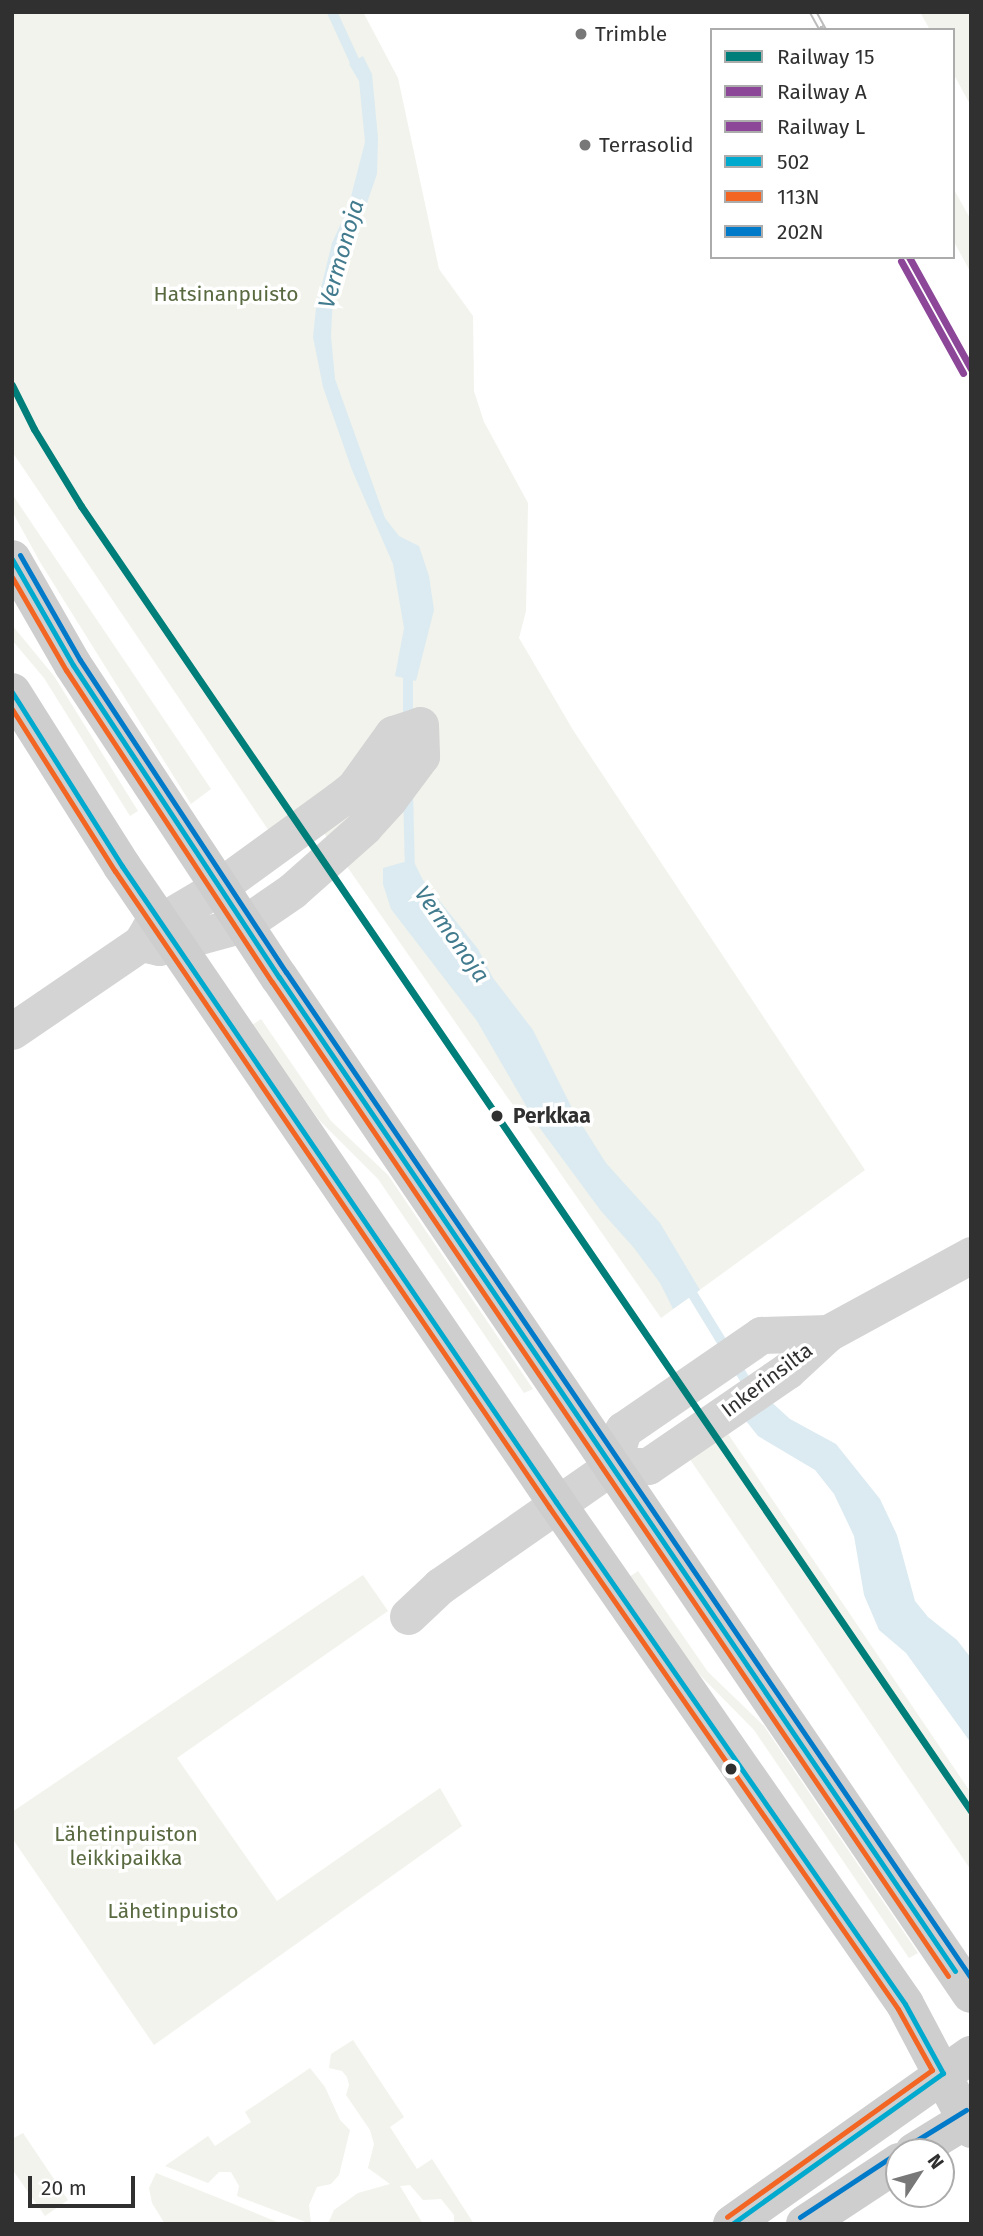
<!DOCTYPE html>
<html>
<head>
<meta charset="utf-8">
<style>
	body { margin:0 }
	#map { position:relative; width:983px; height:2236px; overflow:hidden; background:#fff; font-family:"Fira Sans",sans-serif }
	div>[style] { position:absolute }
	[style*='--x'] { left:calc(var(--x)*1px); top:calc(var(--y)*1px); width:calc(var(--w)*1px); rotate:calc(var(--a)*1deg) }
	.green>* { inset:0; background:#f1f3ec }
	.water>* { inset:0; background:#dcebf1 }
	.stream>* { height:10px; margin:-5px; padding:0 5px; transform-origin:5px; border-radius:5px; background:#dcebf1 }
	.street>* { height:37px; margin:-18.5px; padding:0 18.5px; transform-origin:18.5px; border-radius:18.5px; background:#d4d4d4 }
	.secondary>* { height:38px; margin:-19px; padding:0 19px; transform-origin:19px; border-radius:19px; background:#cecece }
	.rail>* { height:8px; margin-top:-4px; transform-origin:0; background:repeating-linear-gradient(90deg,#fff 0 16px,#bcbcbc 0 32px); box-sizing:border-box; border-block:2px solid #bcbcbc }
	.bus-1>* { height:5px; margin:-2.5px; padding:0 2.5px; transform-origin:2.5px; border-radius:2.5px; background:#00a9ce }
	.bus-2>* { height:5px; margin:-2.5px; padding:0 2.5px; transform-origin:2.5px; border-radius:2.5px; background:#f26522 }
	.bus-3>* { height:5px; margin:-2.5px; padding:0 2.5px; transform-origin:2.5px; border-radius:2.5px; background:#007ac9 }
	.rail-1>* { height:7px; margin:-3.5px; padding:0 3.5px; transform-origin:3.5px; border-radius:3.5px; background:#007e79 }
	.rail-2>* { height:7px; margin:-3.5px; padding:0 3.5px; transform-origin:3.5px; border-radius:3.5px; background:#8c4799 }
	.rail-3>* { height:7px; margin:-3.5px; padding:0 3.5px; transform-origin:3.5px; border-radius:3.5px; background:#8c4799 }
	.dots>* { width:19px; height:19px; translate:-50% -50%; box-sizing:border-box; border:4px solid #fff; border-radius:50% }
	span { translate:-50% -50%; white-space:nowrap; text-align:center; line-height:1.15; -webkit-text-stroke:7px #fff; paint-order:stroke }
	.poi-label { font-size:21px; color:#303030 }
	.left { translate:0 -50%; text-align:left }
	.park-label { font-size:21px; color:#596a40 }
	.stop-label { font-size:21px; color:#303030; font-weight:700 }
	.street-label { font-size:21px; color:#303030 }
	.water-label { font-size:23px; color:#427b8e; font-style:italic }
	.frame { position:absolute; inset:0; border:14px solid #303030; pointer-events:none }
	.legend { position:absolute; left:710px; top:28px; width:245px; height:231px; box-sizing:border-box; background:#fff; border:2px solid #acacac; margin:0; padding:9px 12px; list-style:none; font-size:21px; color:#303030 }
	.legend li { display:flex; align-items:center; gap:14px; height:35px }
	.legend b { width:35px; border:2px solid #acacac }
	.north { position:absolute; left:885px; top:2138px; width:70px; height:70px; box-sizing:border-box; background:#fff; border:2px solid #acacac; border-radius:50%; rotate:54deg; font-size:19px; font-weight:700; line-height:28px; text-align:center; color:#303030 }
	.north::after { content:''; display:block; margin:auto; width:24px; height:32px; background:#787878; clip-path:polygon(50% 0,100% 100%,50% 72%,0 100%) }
	.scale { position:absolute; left:28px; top:2176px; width:107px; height:32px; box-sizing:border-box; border:4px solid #303030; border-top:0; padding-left:9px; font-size:21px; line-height:24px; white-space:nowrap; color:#303030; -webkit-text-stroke:5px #fff; paint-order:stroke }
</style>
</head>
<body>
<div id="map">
	<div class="green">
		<i style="clip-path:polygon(12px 12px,363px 12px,398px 78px,439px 269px,473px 316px,474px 391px,484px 422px,528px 503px,526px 611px,519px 638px,573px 730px,865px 1170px,661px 1318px,307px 809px,271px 834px,15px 456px,12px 450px)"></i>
		<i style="clip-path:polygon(920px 12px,971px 12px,971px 106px,953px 73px,953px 30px,930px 30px)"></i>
		<i style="clip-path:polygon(953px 188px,971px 220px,971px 273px,953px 240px)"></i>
		<i style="clip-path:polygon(12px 494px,211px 789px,191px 804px,40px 562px,12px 511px)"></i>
		<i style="clip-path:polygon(12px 625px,54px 676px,138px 811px,130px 816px,44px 678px,12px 640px)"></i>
		<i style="clip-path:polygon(261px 1019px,331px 1121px,388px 1175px,533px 1389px,524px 1393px,378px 1179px,319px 1120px,252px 1025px)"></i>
		<i style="clip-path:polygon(724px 1428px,971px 1793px,971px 1870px,687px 1455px)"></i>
		<i style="clip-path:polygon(638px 1571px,708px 1672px,764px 1726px,918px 1953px,909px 1958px,754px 1730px,696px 1671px,629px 1577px)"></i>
		<i style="clip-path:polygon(363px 1575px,388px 1611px,177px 1758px,277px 1901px,440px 1788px,462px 1826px,154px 2045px,12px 1838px,12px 1812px)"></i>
		<i style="clip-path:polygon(353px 2040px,404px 2117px,390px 2127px,417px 2169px,432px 2159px,474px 2224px,454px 2224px,454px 2215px,441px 2199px,423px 2200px,410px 2185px,400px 2186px,423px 2224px,328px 2224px,334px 2210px,358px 2193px,390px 2184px,368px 2168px,374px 2144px,370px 2130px,346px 2095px,349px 2085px,347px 2077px,342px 2071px,329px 2068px,331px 2054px)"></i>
		<i style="clip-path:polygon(310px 2068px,325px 2087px,340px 2120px,350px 2130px,339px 2175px,331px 2184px,317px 2187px,309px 2205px,311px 2224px,237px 2196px,239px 2186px,231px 2172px,219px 2172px,208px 2183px,165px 2166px,208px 2136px,215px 2146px,251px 2122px,245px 2112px)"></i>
		<i style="clip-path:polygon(23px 2133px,68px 2200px,45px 2216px,12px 2169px,12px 2139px)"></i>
		<i style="clip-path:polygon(156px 2173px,231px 2203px,282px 2224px,165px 2224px,152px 2203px,149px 2188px)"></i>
	</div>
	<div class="water">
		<i style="clip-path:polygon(363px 56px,372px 74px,378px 138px,377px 174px,367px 203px,353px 229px,333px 295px,331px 336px,335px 379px,385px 518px,399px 536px,419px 546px,429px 576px,434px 610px,416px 681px,395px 676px,404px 628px,393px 564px,352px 470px,323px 387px,313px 337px,316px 308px,332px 243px,348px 208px,365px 142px,359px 81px,349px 64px)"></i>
		<i style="clip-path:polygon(404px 862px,414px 862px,423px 880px,478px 949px,493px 978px,533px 1030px,575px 1114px,606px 1163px,660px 1223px,700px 1290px,673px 1309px,660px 1283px,634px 1248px,601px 1211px,536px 1123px,477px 1021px,391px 909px,383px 884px,383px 868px)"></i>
		<i style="clip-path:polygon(767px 1398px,790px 1419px,836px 1444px,880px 1499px,897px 1535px,915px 1601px,928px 1617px,957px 1640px,971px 1658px,971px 1743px,906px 1653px,879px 1630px,864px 1595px,854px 1536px,834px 1494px,815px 1470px,758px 1436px,742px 1416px)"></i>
	</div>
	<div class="stream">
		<i style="--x:332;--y:12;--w:67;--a:65.3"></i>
		<i style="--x:408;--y:723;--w:58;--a:-90"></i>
		<i style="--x:408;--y:791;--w:82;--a:88.6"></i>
		<i style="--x:687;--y:1285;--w:121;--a:58.5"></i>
	</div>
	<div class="street">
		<i style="--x:12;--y:1031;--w:156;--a:-34.3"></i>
		<i style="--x:141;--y:943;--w:17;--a:-59"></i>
		<i style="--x:150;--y:928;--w:80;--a:-30.7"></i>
		<i style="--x:219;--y:887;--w:150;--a:-36"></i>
		<i style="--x:340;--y:799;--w:18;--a:-38"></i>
		<i style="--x:354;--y:788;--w:67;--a:-54.2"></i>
		<i style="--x:393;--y:734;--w:28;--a:-18"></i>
		<i style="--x:420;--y:725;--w:31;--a:88"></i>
		<i style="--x:421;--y:756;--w:54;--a:126.7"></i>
		<i style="--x:389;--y:799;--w:38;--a:132"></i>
		<i style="--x:364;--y:827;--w:96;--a:138.4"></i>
		<i style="--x:292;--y:891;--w:58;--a:145.5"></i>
		<i style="--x:244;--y:924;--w:88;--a:164.9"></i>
		<i style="--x:159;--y:947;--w:18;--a:-167"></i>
		<i style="--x:612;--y:1466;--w:36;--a:0"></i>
		<i style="--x:648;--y:1466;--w:168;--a:-34.4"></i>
		<i style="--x:787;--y:1371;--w:56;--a:-42.8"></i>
		<i style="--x:828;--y:1333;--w:163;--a:-28.6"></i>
		<i style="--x:612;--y:1466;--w:38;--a:-73"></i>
		<i style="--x:623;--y:1430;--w:168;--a:-34.5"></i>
		<i style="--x:761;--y:1335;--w:67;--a:-1.7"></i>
		<i style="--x:408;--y:1616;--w:44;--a:-43.2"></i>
		<i style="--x:440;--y:1586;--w:210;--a:-34.9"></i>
	</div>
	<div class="secondary">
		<i style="--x:12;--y:559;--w:122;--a:60.1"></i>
		<i style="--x:73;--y:665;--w:374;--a:56.6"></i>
		<i style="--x:279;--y:977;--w:1230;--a:55.77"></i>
		<i style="--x:12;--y:692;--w:206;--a:57.7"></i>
		<i style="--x:122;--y:866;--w:770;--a:55.69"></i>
		<i style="--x:556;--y:1502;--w:611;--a:55.19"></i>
		<i style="--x:905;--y:2004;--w:141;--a:62.2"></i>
		<i style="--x:914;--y:2152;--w:67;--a:-31.6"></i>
		<i style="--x:732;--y:2224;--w:293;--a:-35.3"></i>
		<i style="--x:805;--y:2224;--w:113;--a:-33.4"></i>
	</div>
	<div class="rail">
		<i style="--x:813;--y:12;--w:21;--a:61"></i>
	</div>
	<div class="bus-1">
		<i style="--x:12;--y:559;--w:122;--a:60.1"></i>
		<i style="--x:73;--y:665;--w:374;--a:56.6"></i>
		<i style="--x:279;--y:977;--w:1202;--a:55.78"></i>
		<i style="--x:12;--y:692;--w:206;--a:57.7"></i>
		<i style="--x:122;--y:866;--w:770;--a:55.69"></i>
		<i style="--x:556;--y:1502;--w:611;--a:55.19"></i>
		<i style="--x:905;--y:2004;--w:79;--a:61.2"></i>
		<i style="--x:943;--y:2073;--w:259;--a:144.4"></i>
	</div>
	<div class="bus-2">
		<i style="--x:12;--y:577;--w:108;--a:59.9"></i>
		<i style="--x:66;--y:670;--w:374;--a:56.6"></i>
		<i style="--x:272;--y:982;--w:1202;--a:55.78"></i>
		<i style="--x:12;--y:709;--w:192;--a:57.6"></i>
		<i style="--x:115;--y:871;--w:770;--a:55.69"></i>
		<i style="--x:549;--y:1507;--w:611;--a:55.19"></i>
		<i style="--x:898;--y:2009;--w:70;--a:60.9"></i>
		<i style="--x:932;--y:2070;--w:252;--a:144.4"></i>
	</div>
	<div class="bus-3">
		<i style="--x:20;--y:555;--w:121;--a:60.3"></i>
		<i style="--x:80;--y:660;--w:374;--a:56.6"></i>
		<i style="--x:286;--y:972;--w:1217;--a:55.75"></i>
		<i style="--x:909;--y:2145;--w:67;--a:-31.6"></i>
		<i style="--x:800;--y:2217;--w:113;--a:-33.4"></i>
	</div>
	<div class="rail-1">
		<i style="--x:12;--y:385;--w:49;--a:63.4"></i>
		<i style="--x:34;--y:429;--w:90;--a:58.6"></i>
		<i style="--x:81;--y:506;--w:1580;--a:55.71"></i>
	</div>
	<div class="rail-2">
		<i style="--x:909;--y:257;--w:128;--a:61"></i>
	</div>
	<div class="rail-3">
		<i style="--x:901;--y:261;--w:128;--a:61"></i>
	</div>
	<div class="dots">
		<i style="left:581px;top:34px;background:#787878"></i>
		<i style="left:585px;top:145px;background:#787878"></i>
		<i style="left:497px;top:1116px;background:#303030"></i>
		<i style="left:731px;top:1769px;background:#303030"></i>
	</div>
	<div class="poi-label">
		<span class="left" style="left:595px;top:34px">Trimble</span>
		<span class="left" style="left:599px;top:145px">Terrasolid</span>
	</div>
	<div class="park-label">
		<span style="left:226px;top:294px">Hatsinanpuisto</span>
		<span style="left:126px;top:1846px">Lähetinpuiston<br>leikkipaikka</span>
		<span style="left:173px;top:1911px">Lähetinpuisto</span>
	</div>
	<div class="stop-label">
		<span class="left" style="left:513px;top:1116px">Perkkaa</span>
	</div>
	<div class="street-label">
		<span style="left:767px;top:1380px;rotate:-37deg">Inkerinsilta</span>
	</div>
	<div class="water-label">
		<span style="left:341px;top:254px;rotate:-74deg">Vermonoja</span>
		<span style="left:452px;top:934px;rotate:55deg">Vermonoja</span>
	</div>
	<div class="frame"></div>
	<ul class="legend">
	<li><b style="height:9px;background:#007e79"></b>Railway 15</li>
	<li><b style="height:9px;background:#8c4799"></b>Railway A</li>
	<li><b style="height:9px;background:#8c4799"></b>Railway L</li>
	<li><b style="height:9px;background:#00a9ce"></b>502</li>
	<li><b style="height:9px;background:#f26522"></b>113N</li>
	<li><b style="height:9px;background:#007ac9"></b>202N</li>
	</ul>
	<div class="north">N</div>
	<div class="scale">20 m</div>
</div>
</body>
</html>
